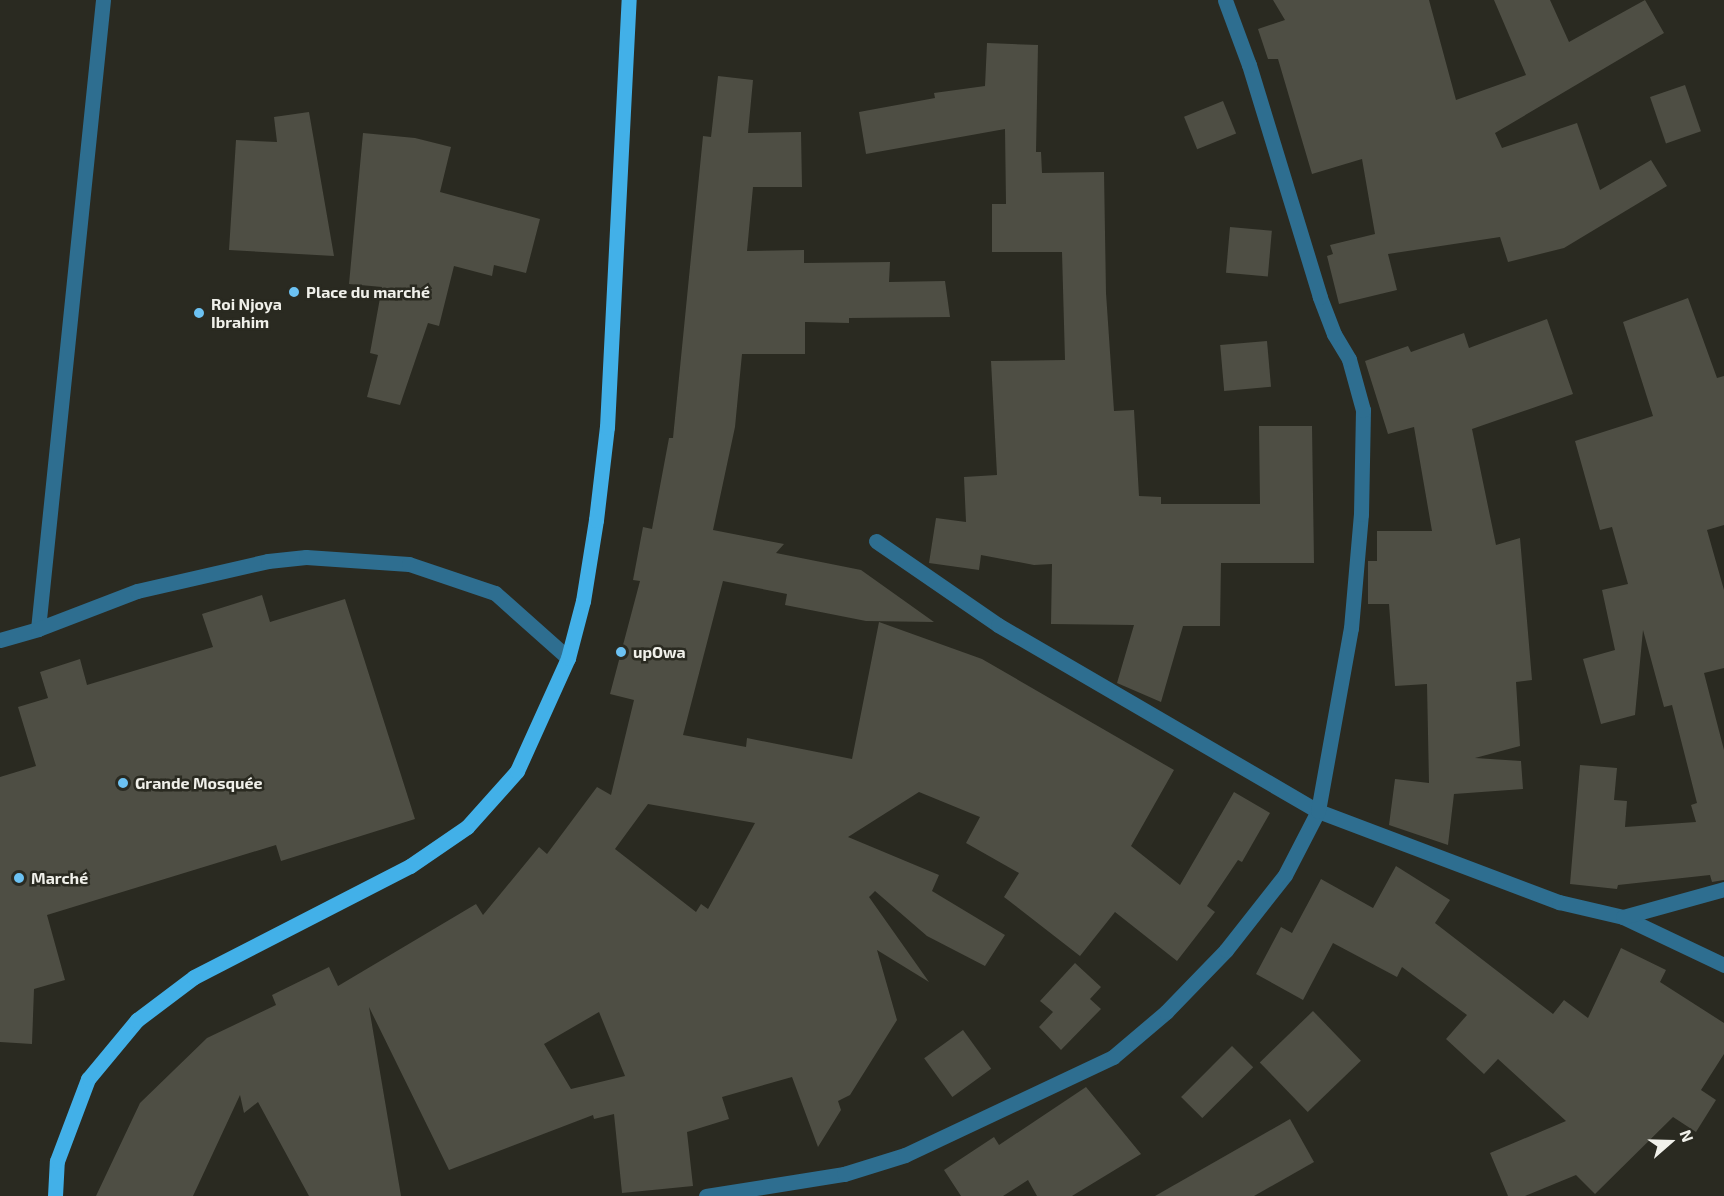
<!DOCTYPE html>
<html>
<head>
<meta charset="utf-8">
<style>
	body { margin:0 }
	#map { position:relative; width:1724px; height:1196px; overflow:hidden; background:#2a2a21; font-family:"Exo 2",sans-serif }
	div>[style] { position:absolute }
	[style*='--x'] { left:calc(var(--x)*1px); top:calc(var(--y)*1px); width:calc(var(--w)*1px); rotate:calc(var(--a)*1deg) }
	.building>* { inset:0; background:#4e4e44; transform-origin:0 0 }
	.minor>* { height:15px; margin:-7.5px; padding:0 7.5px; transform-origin:7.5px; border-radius:7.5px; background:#2e6e90 }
	.major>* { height:15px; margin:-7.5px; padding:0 7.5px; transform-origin:7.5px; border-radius:7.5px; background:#42b0e8 }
	.dots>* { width:16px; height:16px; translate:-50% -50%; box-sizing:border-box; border:3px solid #2a2a21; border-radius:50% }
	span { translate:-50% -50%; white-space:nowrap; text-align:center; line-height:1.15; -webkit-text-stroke:5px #2a2a21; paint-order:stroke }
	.poi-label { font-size:16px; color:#f0f0ea; font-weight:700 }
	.left { translate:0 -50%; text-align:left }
	.north { position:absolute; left:1640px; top:1112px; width:60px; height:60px; -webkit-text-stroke:4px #2a2a21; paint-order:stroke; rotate:70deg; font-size:16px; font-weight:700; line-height:24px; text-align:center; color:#f0f0ea }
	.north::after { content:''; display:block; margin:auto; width:21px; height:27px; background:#f0f0ea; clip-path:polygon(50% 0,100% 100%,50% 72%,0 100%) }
</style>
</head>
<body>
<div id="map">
	<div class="building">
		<i style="clip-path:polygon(1273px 0,1429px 0,1456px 100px,1526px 75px,1494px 0,1550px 0,1569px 42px,1645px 0,1664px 33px,1495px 133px,1502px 148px,1577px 123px,1600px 190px,1651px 160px,1667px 186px,1564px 248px,1508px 262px,1500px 237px,1388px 254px,1397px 290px,1339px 304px,1327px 256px,1333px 254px,1330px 245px,1375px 234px,1362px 159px,1312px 174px,1278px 59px,1268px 59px,1258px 29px,1285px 20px)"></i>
		<i style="clip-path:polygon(987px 43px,1038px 45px,1036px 152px,1041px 152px,1042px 173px,1104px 172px,1106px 293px,1114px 411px,1134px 410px,1139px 496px,1161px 497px,1161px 504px,1260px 504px,1259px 426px,1312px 426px,1314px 563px,1221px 563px,1220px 626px,1183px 626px,1161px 702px,1117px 683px,1134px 625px,1051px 624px,1052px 564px,1034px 565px,981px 555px,979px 570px,929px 563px,936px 518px,966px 522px,964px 477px,997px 475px,991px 361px,1065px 360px,1062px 252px,992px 252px,992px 204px,1006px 204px,1005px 129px,866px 154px,859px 112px,935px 98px,934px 93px,985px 86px)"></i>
		<i style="clip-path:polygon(evenodd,718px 76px,753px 80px,748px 133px,801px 132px,802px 187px,753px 187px,747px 251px,804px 250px,804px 263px,890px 262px,889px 282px,945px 281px,950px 317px,849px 318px,849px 323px,805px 322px,805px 354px,742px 354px,735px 427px,713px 530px,784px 544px,776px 553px,861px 570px,934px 622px,866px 621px,785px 605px,787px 594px,723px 581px,683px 735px,746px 747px,747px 738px,852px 759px,879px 622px,982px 659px,1174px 770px,1131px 846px,1180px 885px,1234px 792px,1270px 813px,1242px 862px,1238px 860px,1207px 906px,1215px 912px,1177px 961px,1115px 912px,1080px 956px,1004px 897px,1019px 873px,966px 843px,980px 817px,919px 792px,848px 837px,939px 875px,932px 891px,1005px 935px,985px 966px,927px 936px,875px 891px,869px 897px,929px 982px,877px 950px,897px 1020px,850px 1095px,838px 1101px,841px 1110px,818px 1147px,792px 1077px,722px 1097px,729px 1119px,687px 1132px,693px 1186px,622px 1193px,614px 1114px,594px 1119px,593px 1115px,449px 1170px,369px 1007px,401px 1196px,309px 1196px,258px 1102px,244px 1113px,240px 1095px,193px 1196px,96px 1196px,140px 1103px,207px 1038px,276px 1005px,272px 995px,329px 967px,338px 986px,476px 904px,483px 915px,539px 847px,547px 854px,597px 787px,611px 795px,634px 700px,610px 694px,640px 581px,633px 580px,643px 527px,652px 529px,669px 438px,673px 438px,703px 136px,711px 137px,718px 76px,648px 804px,755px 823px,708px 909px,701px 904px,696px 912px,615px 849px,648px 804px,718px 76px,599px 1012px,625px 1076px,571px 1089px,544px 1044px,599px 1012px)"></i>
		<i style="left:1685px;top:85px;width:49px;height:37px;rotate:71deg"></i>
		<i style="left:1223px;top:101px;width:35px;height:42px;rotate:68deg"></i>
		<i style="clip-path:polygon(309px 112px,334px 256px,229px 250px,236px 140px,277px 142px,274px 117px)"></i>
		<i style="clip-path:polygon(363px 133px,415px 138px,451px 147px,440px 192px,540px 219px,526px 273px,494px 265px,492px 276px,454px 266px,439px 326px,428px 323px,400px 405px,367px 397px,378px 355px,370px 353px,382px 287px,349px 284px)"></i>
		<i style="left:1230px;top:227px;width:42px;height:46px;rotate:5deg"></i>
		<i style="clip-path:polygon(1688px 298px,1717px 378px,1724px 376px,1724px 525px,1707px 530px,1724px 590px,1724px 668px,1704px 673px,1724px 750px,1724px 880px,1712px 882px,1710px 875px,1618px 885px,1617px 889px,1570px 884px,1580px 765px,1617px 768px,1614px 800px,1627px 801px,1625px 827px,1696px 822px,1691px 805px,1697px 803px,1672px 705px,1664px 707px,1643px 630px,1635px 715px,1601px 724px,1583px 659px,1615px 650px,1602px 590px,1628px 584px,1612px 527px,1600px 530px,1575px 441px,1653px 416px,1623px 322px)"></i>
		<i style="clip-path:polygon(1547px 319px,1573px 394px,1472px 429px,1496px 545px,1520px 538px,1532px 680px,1516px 682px,1520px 746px,1475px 758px,1521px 761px,1523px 789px,1454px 794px,1448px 845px,1389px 825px,1395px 779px,1429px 783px,1427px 684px,1395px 686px,1389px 604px,1368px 604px,1368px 561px,1377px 561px,1377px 531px,1432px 531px,1414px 427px,1388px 434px,1365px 361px,1408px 346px,1411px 352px,1464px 333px,1469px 348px)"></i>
		<i style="left:1267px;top:341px;width:46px;height:47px;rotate:85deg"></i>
		<i style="clip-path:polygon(262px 595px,270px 622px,345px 599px,415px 819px,281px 861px,276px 845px,47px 915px,65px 980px,34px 989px,32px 1044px,0 1042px,0 777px,36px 766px,18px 707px,48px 698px,40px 672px,80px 659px,87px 685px,213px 647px,202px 614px)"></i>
		<i style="clip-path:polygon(1396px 866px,1450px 900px,1435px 923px,1553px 1014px,1564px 1000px,1588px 1018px,1621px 948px,1666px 970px,1660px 982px,1724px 1023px,1724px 1054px,1701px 1090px,1716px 1100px,1696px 1132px,1673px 1117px,1595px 1194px,1576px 1175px,1525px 1196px,1508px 1196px,1490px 1153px,1566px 1121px,1498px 1059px,1484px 1074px,1446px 1039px,1467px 1015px,1402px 967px,1397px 977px,1333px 943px,1303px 1000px,1256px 974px,1281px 927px,1292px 933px,1321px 879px,1373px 908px)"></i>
		<i style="clip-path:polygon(1075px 963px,1101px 987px,1090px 999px,1101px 1009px,1061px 1050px,1039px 1027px,1053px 1012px,1040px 1001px)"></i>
		<i style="left:1313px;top:1011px;width:69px;height:74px;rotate:46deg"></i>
		<i style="left:963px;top:1030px;width:48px;height:48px;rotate:54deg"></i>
		<i style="left:1232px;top:1046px;width:30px;height:72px;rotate:45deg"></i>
		<i style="clip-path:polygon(1086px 1087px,1141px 1154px,1072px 1196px,1037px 1196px,1028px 1180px,1003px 1196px,961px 1196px,944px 1170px,994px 1137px,999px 1145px)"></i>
		<i style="clip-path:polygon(1290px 1119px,1314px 1162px,1254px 1196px,1155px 1196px)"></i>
	</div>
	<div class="minor">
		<i style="--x:876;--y:541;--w:148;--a:34.5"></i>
		<i style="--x:998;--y:625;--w:370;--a:30.2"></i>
		<i style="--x:1318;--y:811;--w:258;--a:20.7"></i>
		<i style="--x:1559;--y:902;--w:66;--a:13.2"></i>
		<i style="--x:1623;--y:917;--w:112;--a:25.4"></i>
		<i style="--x:38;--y:629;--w:632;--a:-84.1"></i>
		<i style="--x:0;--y:640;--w:40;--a:-16"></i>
		<i style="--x:38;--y:629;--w:106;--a:-21"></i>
		<i style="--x:137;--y:591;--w:134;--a:-12.9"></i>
		<i style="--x:268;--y:561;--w:38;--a:-6"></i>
		<i style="--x:306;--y:557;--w:103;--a:3.9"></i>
		<i style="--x:409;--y:564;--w:91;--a:18.6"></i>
		<i style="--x:495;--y:593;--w:98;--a:41.7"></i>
		<i style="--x:1623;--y:917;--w:105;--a:-15.5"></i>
		<i style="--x:706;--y:1196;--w:140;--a:-9.1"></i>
		<i style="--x:844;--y:1174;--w:64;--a:-17.3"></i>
		<i style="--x:905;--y:1155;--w:230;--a:-25.2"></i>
		<i style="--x:1113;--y:1057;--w:70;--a:-40.3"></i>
		<i style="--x:1166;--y:1012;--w:86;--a:-45.9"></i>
		<i style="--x:1226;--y:950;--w:95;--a:-51.8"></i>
		<i style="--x:1285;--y:875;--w:72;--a:-62.7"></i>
		<i style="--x:1318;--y:811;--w:186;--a:-79.8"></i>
		<i style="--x:1351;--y:628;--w:114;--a:-85"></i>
		<i style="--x:1361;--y:514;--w:104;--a:-88.9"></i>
		<i style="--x:1363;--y:410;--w:53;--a:-105.4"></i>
		<i style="--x:1349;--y:359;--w:29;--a:-121"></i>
		<i style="--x:1334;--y:334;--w:40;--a:-111"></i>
		<i style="--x:1320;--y:297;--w:243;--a:-107"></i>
		<i style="--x:1249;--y:65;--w:69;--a:-110.3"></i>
	</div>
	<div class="major">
		<i style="--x:55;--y:1196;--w:35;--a:-87"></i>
		<i style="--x:57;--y:1161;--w:88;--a:-69.3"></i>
		<i style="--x:88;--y:1079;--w:77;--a:-50.3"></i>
		<i style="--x:137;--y:1020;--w:71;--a:-37"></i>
		<i style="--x:194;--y:977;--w:243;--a:-27.2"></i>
		<i style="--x:410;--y:866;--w:69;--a:-34.4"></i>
		<i style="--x:467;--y:827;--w:75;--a:-48.2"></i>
		<i style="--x:517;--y:771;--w:124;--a:-65.7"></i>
		<i style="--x:568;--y:658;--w:59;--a:-75.3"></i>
		<i style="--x:583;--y:601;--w:82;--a:-80.9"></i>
		<i style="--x:596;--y:520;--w:94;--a:-83.3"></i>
		<i style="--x:607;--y:427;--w:428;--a:-87.1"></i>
	</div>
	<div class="dots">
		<i style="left:294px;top:292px;background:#6cc2f3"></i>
		<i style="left:199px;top:313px;background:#6cc2f3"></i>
		<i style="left:621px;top:652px;background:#6cc2f3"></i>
		<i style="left:123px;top:783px;background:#6cc2f3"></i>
		<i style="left:19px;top:878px;background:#6cc2f3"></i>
	</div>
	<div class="poi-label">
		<span class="left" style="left:306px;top:292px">Place du marché</span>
		<span class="left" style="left:211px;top:313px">Roi Njoya<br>Ibrahim</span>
		<span class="left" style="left:633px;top:652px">upOwa</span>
		<span class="left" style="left:135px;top:783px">Grande Mosquée</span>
		<span class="left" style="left:31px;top:878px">Marché</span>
	</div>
	<div class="north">N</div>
</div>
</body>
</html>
